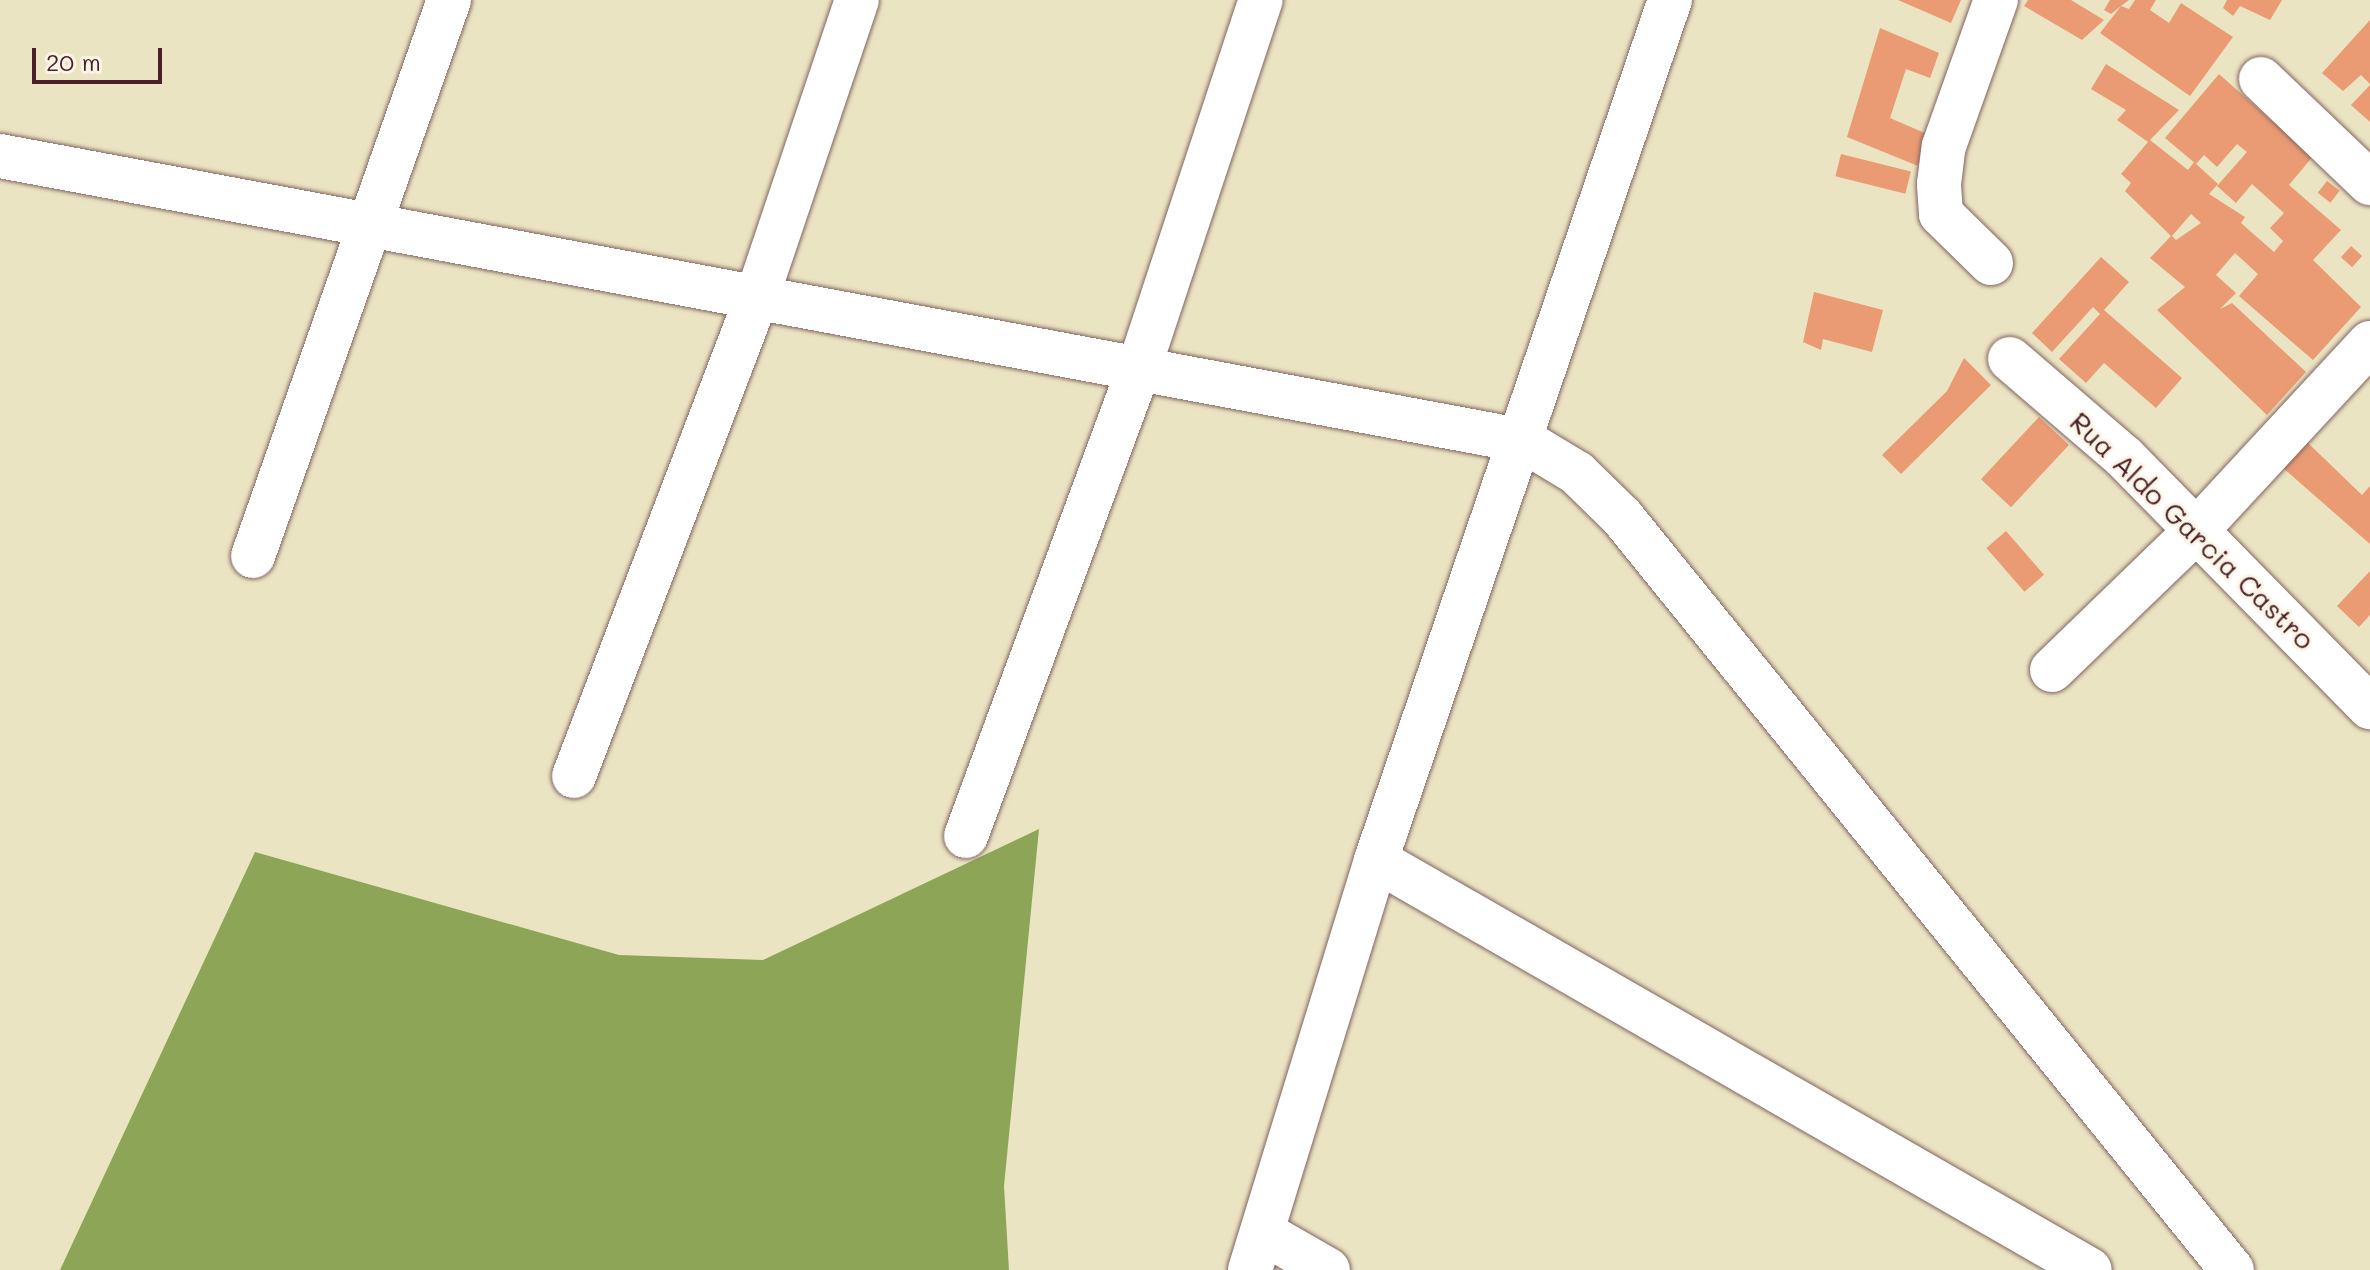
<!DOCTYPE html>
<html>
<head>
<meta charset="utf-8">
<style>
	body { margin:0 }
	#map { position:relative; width:2370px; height:1270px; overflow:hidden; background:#ebe4c3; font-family:Mali,sans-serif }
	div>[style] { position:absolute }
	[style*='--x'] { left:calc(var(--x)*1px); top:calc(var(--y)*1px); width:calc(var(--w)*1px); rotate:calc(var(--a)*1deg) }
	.forest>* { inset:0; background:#8da556 }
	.building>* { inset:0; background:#ea9b74; transform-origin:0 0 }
	.roads { filter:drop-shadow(0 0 2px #826460) drop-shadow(0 0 2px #826460) }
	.street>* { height:44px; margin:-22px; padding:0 22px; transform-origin:22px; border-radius:22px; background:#fff }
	span { translate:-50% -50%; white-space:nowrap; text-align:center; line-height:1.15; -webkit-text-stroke:6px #fcf5e5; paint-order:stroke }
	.street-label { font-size:28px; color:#4a1f2b }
	.scale { position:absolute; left:32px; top:48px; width:130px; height:36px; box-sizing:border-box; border:4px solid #4a1f2b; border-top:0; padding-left:10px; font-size:24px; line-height:28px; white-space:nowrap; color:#4a1f2b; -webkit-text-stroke:6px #fcf5e5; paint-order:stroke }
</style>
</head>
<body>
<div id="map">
	<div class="forest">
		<i style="clip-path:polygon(1039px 829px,1004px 1186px,1009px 1270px,60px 1270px,255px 852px,619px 955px,763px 960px)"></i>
	</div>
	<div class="building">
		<i style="clip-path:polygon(1898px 0,1961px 0,1951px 23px)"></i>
		<i style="clip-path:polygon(2028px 0,2071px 0,2104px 20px,2082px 40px,2024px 6px)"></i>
		<i style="clip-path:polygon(2110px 0,2129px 0,2121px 6px,2129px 9px,2135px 0,2156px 0,2150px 10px,2169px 23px,2181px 3px,2233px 37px,2190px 96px,2100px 33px,2121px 6px,2111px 14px,2104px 10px)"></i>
		<i style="clip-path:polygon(2227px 0,2282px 0,2270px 20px,2240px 6px,2233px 16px,2223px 8px)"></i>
		<i style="clip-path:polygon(2370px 20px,2370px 84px,2361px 75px,2343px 91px,2322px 73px)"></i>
		<i style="clip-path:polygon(1880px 28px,1939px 53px,1930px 78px,1906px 69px,1890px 118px,1927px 134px,1918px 166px,1847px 137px)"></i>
		<i style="clip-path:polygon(evenodd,2106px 64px,2179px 110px,2150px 140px,2188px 170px,2194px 162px,2218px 184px,2209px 194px,2245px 217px,2241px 223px,2274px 252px,2283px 241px,2270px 228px,2284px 213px,2252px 184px,2236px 203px,2217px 186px,2247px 152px,2237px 144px,2217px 167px,2204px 155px,2196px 164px,2165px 138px,2219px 74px,2274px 123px,2280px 116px,2314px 155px,2289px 185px,2341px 230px,2313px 260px,2361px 307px,2313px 360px,2239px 296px,2258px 274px,2235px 253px,2216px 275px,2236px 293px,2220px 309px,2232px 303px,2306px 372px,2267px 415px,2157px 310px,2185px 287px,2150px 258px,2171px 236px,2125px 191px,2131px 183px,2121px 174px,2148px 142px,2117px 120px,2126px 110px,2091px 89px,2106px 64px,2191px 214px,2201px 223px,2176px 240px,2172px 236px,2191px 214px)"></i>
		<i style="clip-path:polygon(2370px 85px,2370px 122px,2351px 105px)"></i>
		<i style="left:1841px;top:154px;width:72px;height:23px;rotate:14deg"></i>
		<i style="left:2327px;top:181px;width:16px;height:15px;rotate:38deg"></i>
		<i style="left:2351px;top:246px;width:15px;height:15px;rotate:42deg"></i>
		<i style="clip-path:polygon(2101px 257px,2129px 282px,2104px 310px,2182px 378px,2156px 408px,2104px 363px,2086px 383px,2059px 359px,2100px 314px,2093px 307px,2052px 352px,2032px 333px)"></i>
		<i style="clip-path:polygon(1814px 292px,1883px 310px,1872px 352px,1823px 339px,1821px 350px,1803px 342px)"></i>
		<i style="clip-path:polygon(1964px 358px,1991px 385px,1901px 474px,1882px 455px,1947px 391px)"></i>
		<i style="left:2039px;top:417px;width:41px;height:85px;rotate:43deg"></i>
		<i style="clip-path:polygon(2307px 442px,2362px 495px,2370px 486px,2370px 544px,2283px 468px)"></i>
		<i style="left:2006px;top:531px;width:58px;height:26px;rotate:49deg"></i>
		<i style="clip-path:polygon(2370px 571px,2370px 615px,2359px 627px,2337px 606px)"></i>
	</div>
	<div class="roads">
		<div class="street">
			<i style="--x:2261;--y:79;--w:151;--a:43.7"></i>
			<i style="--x:0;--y:156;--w:1550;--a:10.59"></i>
			<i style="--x:1524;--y:441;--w:62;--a:31.1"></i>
			<i style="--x:1577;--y:473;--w:63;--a:44.4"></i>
			<i style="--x:1622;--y:517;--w:969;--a:50.99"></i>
			<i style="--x:1991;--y:263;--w:70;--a:-135.6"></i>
			<i style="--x:1941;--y:214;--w:30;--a:-94"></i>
			<i style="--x:1939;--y:184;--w:38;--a:-83"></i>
			<i style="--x:1944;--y:146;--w:155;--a:-70.4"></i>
			<i style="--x:2010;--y:359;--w:150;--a:40.7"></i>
			<i style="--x:2124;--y:457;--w:351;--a:45.5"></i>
			<i style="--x:253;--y:556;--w:590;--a:-70.58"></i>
			<i style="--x:2052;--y:670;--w:197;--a:-44"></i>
			<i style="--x:2194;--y:533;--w:259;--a:-47.2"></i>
			<i style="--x:574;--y:776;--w:513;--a:-69.09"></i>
			<i style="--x:757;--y:297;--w:313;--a:-71.4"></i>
			<i style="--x:966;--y:836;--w:496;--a:-69.7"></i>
			<i style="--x:1138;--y:371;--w:391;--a:-71.7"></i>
			<i style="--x:1376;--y:860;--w:909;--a:-71.13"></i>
			<i style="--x:1262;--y:1232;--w:76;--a:29.9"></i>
			<i style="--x:1250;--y:1270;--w:429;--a:-72.9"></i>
			<i style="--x:1376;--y:860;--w:823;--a:29.87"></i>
		</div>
	</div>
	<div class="street-label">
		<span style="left:2193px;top:530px;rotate:44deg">Rua Aldo Garcia Castro</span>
	</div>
	<div class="scale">20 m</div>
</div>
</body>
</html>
